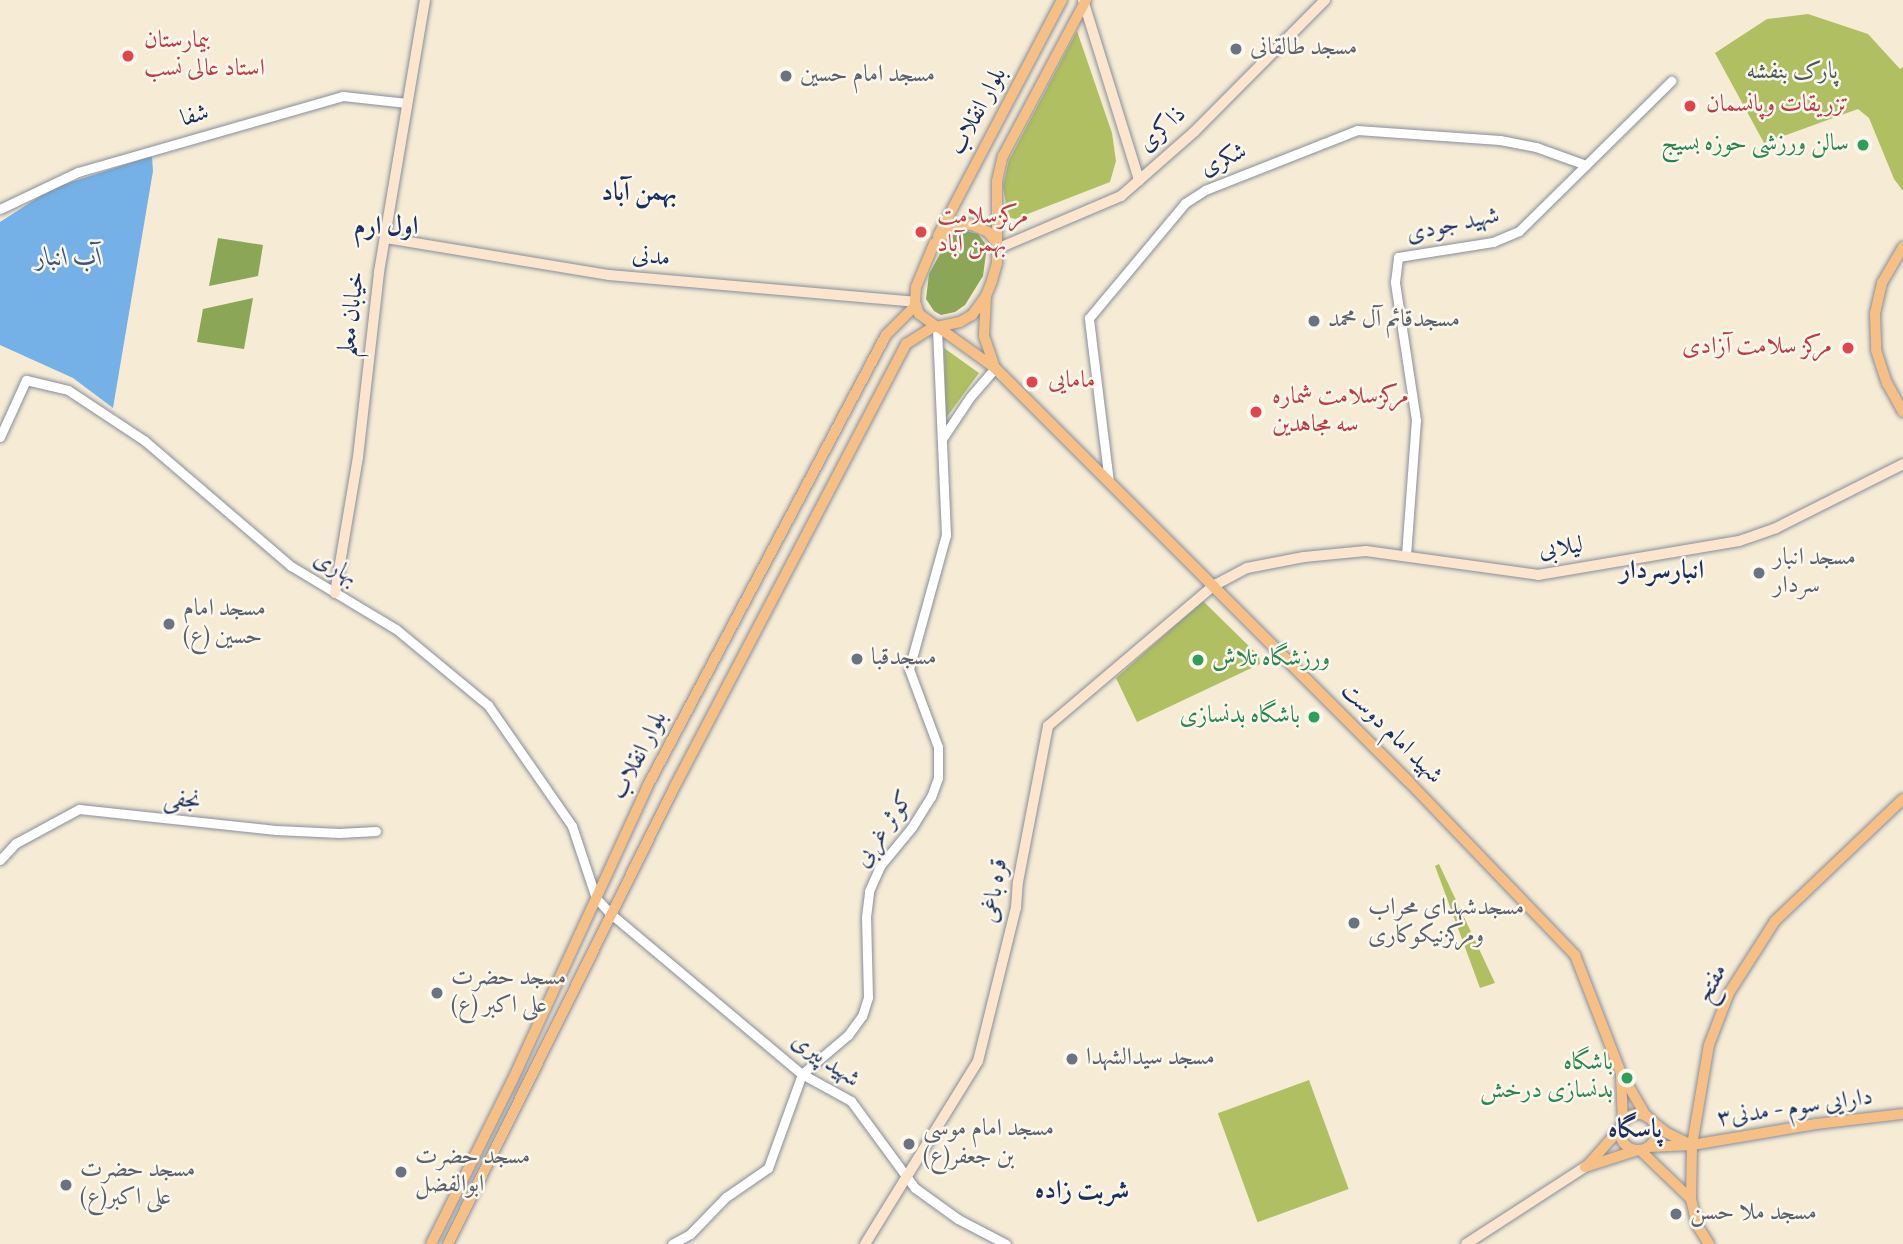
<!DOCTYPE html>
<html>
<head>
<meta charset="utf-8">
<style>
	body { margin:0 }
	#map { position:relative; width:1903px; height:1244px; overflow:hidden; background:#f6ecd6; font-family:Vollkorn,Amiri,serif }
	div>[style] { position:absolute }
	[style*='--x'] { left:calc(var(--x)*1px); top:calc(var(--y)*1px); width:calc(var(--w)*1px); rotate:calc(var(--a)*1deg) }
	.green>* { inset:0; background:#b0bf61; transform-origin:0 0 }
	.forest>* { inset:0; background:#8ca657 }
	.water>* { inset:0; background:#75b1e7 }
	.roads { filter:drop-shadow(0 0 2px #888e9a) drop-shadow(0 0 2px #888e9a) }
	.tertiary>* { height:9px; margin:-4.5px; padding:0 4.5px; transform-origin:4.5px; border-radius:4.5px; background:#fff }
	.secondary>* { height:10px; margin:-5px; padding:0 5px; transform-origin:5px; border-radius:5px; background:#fbe5cf }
	.primary>* { height:10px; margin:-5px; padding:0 5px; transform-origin:5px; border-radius:5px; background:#f5bf86 }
	.primary>.ring { margin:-5px; padding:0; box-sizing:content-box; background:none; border:10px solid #f5bf86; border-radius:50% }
	.dots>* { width:19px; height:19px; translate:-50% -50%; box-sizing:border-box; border:4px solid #fbf7ec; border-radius:50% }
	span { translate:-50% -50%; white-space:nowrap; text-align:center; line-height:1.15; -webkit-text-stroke:5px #fbf7ec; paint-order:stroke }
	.health-label { font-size:24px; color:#be3a42 }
	.left { translate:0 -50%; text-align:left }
	.right { translate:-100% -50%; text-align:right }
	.worship-label { font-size:24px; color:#5b616d }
	.park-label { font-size:24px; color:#485a5f }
	.street-label { font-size:24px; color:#1b2f5e }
	.leisure-label { font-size:24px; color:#27864d }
	.neighbourhood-label { font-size:26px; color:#1b2f5e; font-weight:700 }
	.water-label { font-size:26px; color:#365687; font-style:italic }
</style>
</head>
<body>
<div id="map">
	<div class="green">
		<i style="clip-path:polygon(1808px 14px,1868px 34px,1900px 69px,1903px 67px,1903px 191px,1894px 179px,1869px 118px,1858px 109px,1764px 143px,1715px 53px,1767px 19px)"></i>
		<i style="clip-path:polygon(1077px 31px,1112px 133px,1116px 161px,1110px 182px,1015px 219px,1008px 217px,1003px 186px,1009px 160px)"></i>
		<i style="clip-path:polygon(944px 348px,979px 373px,946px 418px)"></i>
		<i style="clip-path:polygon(1203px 601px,1259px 656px,1260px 664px,1137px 722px,1116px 678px)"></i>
		<i style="clip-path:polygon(1439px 864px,1495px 983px,1480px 988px,1435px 866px)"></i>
		<i style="left:1309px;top:1080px;width:116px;height:97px;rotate:70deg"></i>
	</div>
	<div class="forest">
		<i style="clip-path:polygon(966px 231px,978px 234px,987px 246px,983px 276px,965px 305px,955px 312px,941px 315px,934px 311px,926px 299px,929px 274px,947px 241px,955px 233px)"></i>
		<i style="clip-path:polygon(218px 238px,263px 245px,258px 276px,209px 286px)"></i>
		<i style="clip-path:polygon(253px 298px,244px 349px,197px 342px,203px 309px)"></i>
	</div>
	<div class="water">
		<i style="clip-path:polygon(152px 156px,153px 171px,113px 408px,73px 378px,0 345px,0 222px,53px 188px)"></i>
	</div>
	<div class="roads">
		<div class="tertiary">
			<i style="--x:0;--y:209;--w:86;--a:-25.4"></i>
			<i style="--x:78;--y:172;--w:276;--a:-16"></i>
			<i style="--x:343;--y:96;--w:64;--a:6.2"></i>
			<i style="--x:0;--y:437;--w:63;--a:-65.5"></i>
			<i style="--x:26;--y:380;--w:43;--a:13.4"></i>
			<i style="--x:68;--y:390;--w:92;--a:33.5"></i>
			<i style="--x:145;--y:441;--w:192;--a:40.6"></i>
			<i style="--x:291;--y:566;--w:122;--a:31"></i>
			<i style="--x:396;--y:629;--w:119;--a:39.6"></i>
			<i style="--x:488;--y:705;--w:147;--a:55.2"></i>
			<i style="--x:572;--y:826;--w:76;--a:71.6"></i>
			<i style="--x:596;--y:898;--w:22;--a:47"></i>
			<i style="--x:611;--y:914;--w:249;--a:40"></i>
			<i style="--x:802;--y:1074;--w:56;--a:28.9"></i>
			<i style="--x:851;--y:1101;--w:108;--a:53.7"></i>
			<i style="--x:915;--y:1188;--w:53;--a:35.8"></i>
			<i style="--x:958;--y:1219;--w:54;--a:27.5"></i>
			<i style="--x:942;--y:439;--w:50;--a:-56.3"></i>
			<i style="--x:970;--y:397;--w:38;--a:-49"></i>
			<i style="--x:1109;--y:482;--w:165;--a:-97"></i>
			<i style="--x:1089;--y:318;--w:150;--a:-50.1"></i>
			<i style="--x:1185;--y:203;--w:24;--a:-33"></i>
			<i style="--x:1205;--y:190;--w:163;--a:-21.5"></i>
			<i style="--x:1357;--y:130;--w:143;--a:4"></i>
			<i style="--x:1500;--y:140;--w:37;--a:11"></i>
			<i style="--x:1536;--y:147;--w:53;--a:19.8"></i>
			<i style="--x:1406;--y:555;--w:135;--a:-85.8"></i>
			<i style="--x:1416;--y:420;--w:140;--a:-98.7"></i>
			<i style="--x:1395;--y:282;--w:25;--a:-83"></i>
			<i style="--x:1398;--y:257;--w:96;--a:-9"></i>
			<i style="--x:1493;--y:242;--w:28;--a:-23"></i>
			<i style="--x:1519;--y:231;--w:214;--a:-44.6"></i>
			<i style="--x:0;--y:860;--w:23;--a:-47"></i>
			<i style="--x:16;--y:843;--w:72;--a:-28.4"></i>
			<i style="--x:79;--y:809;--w:198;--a:6.1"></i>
			<i style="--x:276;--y:830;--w:63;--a:2.7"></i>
			<i style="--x:339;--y:833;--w:37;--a:-3"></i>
			<i style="--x:672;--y:1244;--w:21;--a:-29"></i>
			<i style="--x:690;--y:1234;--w:52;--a:-45.8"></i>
			<i style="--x:726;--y:1197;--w:51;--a:-34.6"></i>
			<i style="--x:768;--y:1168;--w:100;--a:-70.1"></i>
			<i style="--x:802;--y:1074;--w:60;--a:-40.3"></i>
			<i style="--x:848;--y:1035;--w:24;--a:-54"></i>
			<i style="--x:862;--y:1016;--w:20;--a:-72"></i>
			<i style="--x:868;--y:997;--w:80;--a:-91.4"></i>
			<i style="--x:866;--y:917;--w:26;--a:-83"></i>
			<i style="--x:869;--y:891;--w:27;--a:-66"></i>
			<i style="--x:880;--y:866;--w:50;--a:-50.6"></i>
			<i style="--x:912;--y:827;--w:36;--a:-58"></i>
			<i style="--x:931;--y:797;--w:20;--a:-70"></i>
			<i style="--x:938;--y:778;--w:31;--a:-90"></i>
			<i style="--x:938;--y:747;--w:83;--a:-110.4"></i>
			<i style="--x:909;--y:669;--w:139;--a:-74.6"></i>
			<i style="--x:946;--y:535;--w:208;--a:-92.5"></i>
		</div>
		<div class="secondary">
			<i style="--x:1083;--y:0;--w:189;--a:72.7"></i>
			<i style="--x:385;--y:238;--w:227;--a:9.4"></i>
			<i style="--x:609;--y:275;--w:307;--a:5"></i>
			<i style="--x:999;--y:248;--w:133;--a:-23.1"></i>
			<i style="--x:1121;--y:196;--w:97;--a:-41.2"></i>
			<i style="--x:1194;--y:132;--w:186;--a:-45.2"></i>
			<i style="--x:335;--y:593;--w:138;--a:-80.4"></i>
			<i style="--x:358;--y:457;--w:186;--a:-83.5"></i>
			<i style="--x:379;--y:272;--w:276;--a:-80.4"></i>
			<i style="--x:865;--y:1244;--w:215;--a:-58.3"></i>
			<i style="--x:978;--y:1061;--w:158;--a:-76.1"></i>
			<i style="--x:1016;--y:908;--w:26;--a:-86"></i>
			<i style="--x:1018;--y:882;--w:159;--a:-79.1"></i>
			<i style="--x:1048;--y:726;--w:216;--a:-40.3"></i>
			<i style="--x:1213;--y:586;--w:38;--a:-28"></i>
			<i style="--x:1247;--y:568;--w:58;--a:-10.9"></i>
			<i style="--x:1304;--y:557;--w:62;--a:-5.5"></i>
			<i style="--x:1366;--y:551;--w:174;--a:7.9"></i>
			<i style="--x:1538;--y:575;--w:204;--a:-9.6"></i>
			<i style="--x:1739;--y:541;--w:39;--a:-19"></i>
			<i style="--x:1776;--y:528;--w:142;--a:-26.7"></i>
			<i style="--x:1466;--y:1244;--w:142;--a:-32.9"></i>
		</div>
		<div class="primary">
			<i style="--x:970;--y:224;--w:20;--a:24"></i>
			<i style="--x:988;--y:232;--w:14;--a:51"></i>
			<i style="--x:997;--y:243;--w:20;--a:90"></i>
			<i style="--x:997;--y:263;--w:19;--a:106"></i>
			<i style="--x:992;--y:281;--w:16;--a:112"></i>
			<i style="--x:986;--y:296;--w:24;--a:126"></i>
			<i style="--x:972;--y:315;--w:14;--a:150"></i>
			<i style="--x:960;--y:322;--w:24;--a:168"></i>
			<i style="--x:937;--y:327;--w:22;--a:-144"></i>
			<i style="--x:919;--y:314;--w:13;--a:-108"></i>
			<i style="--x:915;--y:302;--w:15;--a:-86"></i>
			<i style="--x:916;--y:287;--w:47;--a:-67.3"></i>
			<i style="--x:934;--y:244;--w:18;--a:-43"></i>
			<i style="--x:947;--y:232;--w:24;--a:-19"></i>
			<i style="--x:938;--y:236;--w:267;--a:-62.3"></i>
			<i style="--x:997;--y:243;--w:62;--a:-90"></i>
			<i style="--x:997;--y:181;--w:26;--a:-77"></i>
			<i style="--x:1003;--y:156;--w:177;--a:-62"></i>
			<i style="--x:1903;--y:247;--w:42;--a:120.3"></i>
			<i style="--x:1882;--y:283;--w:32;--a:103"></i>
			<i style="--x:1875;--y:314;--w:36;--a:88"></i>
			<i style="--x:1876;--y:350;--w:35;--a:72"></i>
			<i style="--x:1887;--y:383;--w:33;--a:61"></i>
			<i style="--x:986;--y:296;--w:40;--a:92.9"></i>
			<i style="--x:984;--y:336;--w:34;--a:71"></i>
			<i style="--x:938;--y:327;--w:70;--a:35.7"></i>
			<i style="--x:995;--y:368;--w:585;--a:45"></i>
			<i style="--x:1409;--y:782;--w:240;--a:46.2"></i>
			<i style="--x:1575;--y:955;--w:127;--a:68.7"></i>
			<i style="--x:1621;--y:1073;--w:50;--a:59.8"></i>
			<i style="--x:1621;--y:1076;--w:45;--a:87.5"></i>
			<i class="ring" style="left:1620px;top:1114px;width:26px;height:26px"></i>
			<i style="--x:1653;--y:1122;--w:18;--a:38"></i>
			<i style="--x:1667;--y:1133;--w:25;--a:26"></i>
			<i style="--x:1648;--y:1147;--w:44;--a:-2.6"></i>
			<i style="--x:1692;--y:1145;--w:126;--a:-9.6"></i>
			<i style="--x:1816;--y:1124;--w:88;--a:-6.6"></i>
			<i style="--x:1640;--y:1150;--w:71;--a:43.9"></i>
			<i style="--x:1587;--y:1166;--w:50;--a:-48.3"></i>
			<i style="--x:1585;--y:1167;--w:56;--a:-17.8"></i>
			<i style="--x:431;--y:1244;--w:182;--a:-63.6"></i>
			<i style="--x:512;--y:1081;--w:324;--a:-65.3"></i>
			<i style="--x:647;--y:787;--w:511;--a:-62.13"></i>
			<i style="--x:886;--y:335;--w:42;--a:-45"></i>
			<i style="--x:448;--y:1244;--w:511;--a:-63.64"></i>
			<i style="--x:675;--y:786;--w:499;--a:-62.4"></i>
			<i style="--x:906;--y:344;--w:34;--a:-32"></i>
			<i style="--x:1709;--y:1244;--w:22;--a:-122"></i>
			<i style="--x:1697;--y:1225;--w:27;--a:-103"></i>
			<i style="--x:1691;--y:1199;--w:54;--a:-88.9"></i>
			<i style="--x:1692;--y:1145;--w:101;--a:-80.4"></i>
			<i style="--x:1709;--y:1045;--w:56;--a:-69"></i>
			<i style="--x:1729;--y:993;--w:85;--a:-57.4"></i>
			<i style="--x:1775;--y:921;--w:177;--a:-43.6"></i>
		</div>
	</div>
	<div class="dots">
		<i style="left:1236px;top:49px;background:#6b7280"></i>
		<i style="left:128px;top:56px;background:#e0444e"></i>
		<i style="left:786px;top:76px;background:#6b7280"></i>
		<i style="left:1690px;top:106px;background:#e0444e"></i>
		<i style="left:1863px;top:145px;background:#2e9e5b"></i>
		<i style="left:921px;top:232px;background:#e0444e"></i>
		<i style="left:1314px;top:321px;background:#6b7280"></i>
		<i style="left:1848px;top:348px;background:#e0444e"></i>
		<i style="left:1032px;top:382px;background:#e0444e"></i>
		<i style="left:1256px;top:412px;background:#e0444e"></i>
		<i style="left:1759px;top:573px;background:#6b7280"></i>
		<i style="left:169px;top:624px;background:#6b7280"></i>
		<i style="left:857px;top:659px;background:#6b7280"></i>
		<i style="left:1198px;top:660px;background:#2e9e5b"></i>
		<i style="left:1314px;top:717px;background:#2e9e5b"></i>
		<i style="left:1354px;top:923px;background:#6b7280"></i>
		<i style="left:437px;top:993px;background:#6b7280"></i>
		<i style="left:1072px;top:1059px;background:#6b7280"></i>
		<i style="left:1627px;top:1078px;background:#2e9e5b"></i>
		<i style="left:909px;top:1144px;background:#6b7280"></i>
		<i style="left:401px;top:1172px;background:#6b7280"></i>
		<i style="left:66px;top:1185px;background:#6b7280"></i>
		<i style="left:1676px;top:1214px;background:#6b7280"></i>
	</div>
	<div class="health-label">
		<span class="left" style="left:144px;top:56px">بیمارستان<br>استاد عالی نسب</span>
		<span class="left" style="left:1706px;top:106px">تزریقات وپانسمان</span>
		<span class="left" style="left:937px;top:232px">مرکزسلامت<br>بهمن آباد</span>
		<span class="right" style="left:1832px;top:348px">مرکز سلامت آزادی</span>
		<span class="left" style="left:1048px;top:382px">مامایی</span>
		<span class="left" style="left:1272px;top:412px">مرکزسلامت شماره<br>سه مجاهدین</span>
	</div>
	<div class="worship-label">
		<span class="left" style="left:1250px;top:49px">مسجد طالقانی</span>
		<span class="left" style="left:800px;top:76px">مسجد امام حسین</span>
		<span class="left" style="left:1328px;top:321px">مسجدقائم آل محمد</span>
		<span class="left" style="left:1773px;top:573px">مسجد انبار<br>سردار</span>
		<span class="left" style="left:183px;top:624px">مسجد امام<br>حسین (ع)</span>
		<span class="left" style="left:871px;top:659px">مسجدقبا</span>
		<span class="left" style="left:1368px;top:923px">مسجدشهدای محراب<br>ومرکزنیکوکاری</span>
		<span class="left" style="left:451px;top:993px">مسجد حضرت<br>علی اکبر (ع)</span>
		<span class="left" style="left:1086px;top:1059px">مسجد سیدالشهدا</span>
		<span class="left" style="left:923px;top:1144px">مسجد امام موسی<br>بن جعفر(ع)</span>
		<span class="left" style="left:415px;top:1172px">مسجد حضرت<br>ابوالفضل</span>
		<span class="left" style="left:80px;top:1185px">مسجد حضرت<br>علی اکبر(ع)</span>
		<span class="left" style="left:1690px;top:1214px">مسجد ملا حسن</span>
	</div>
	<div class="park-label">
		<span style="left:1792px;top:73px">پارک بنفشه</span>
	</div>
	<div class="street-label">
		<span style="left:979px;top:112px;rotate:-62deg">بلوار انقلاب</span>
		<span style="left:195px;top:117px;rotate:-16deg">شفا</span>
		<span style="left:1163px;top:130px;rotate:-42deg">ذاکری</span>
		<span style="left:1224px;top:161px;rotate:-24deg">شکری</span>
		<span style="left:1453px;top:226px;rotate:-12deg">شهید جودی</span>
		<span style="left:651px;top:258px;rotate:6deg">مدنی</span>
		<span style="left:353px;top:314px;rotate:-83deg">خیابان معلم</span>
		<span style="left:1561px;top:549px;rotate:-7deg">لیلابی</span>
		<span style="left:335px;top:569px;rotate:30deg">بهاری</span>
		<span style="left:1391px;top:734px;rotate:45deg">شهید امام دوست</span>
		<span style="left:640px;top:756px;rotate:-63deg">بلوار انقلاب</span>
		<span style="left:182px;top:801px;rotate:6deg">نجفی</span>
		<span style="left:885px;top:830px;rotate:-56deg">کوثر غربی</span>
		<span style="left:996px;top:891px;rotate:-81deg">قره باغی</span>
		<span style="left:1713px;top:984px;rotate:-63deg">مفتح</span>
		<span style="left:825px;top:1061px;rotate:35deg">شهید پیری</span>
		<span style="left:1795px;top:1109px;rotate:-8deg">دارایی سوم - مدنی۳</span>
	</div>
	<div class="leisure-label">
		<span class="right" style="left:1849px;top:145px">سالن ورزشی حوزه بسیج</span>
		<span class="left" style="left:1212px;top:660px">ورزشگاه تلاش</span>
		<span class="right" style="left:1300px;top:717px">باشگاه بدنسازی</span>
		<span class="right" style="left:1613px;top:1078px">باشگاه<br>بدنسازی درخش</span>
	</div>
	<div class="neighbourhood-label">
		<span style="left:639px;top:194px">بهمن آباد</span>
		<span style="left:386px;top:228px">اول ارم</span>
		<span style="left:1662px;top:572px">انبارسردار</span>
		<span style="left:1635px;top:1131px">پاسگاه</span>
		<span style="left:1082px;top:1192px">شربت زاده</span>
	</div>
	<div class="water-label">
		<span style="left:69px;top:259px">آب انبار</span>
	</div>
</div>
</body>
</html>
